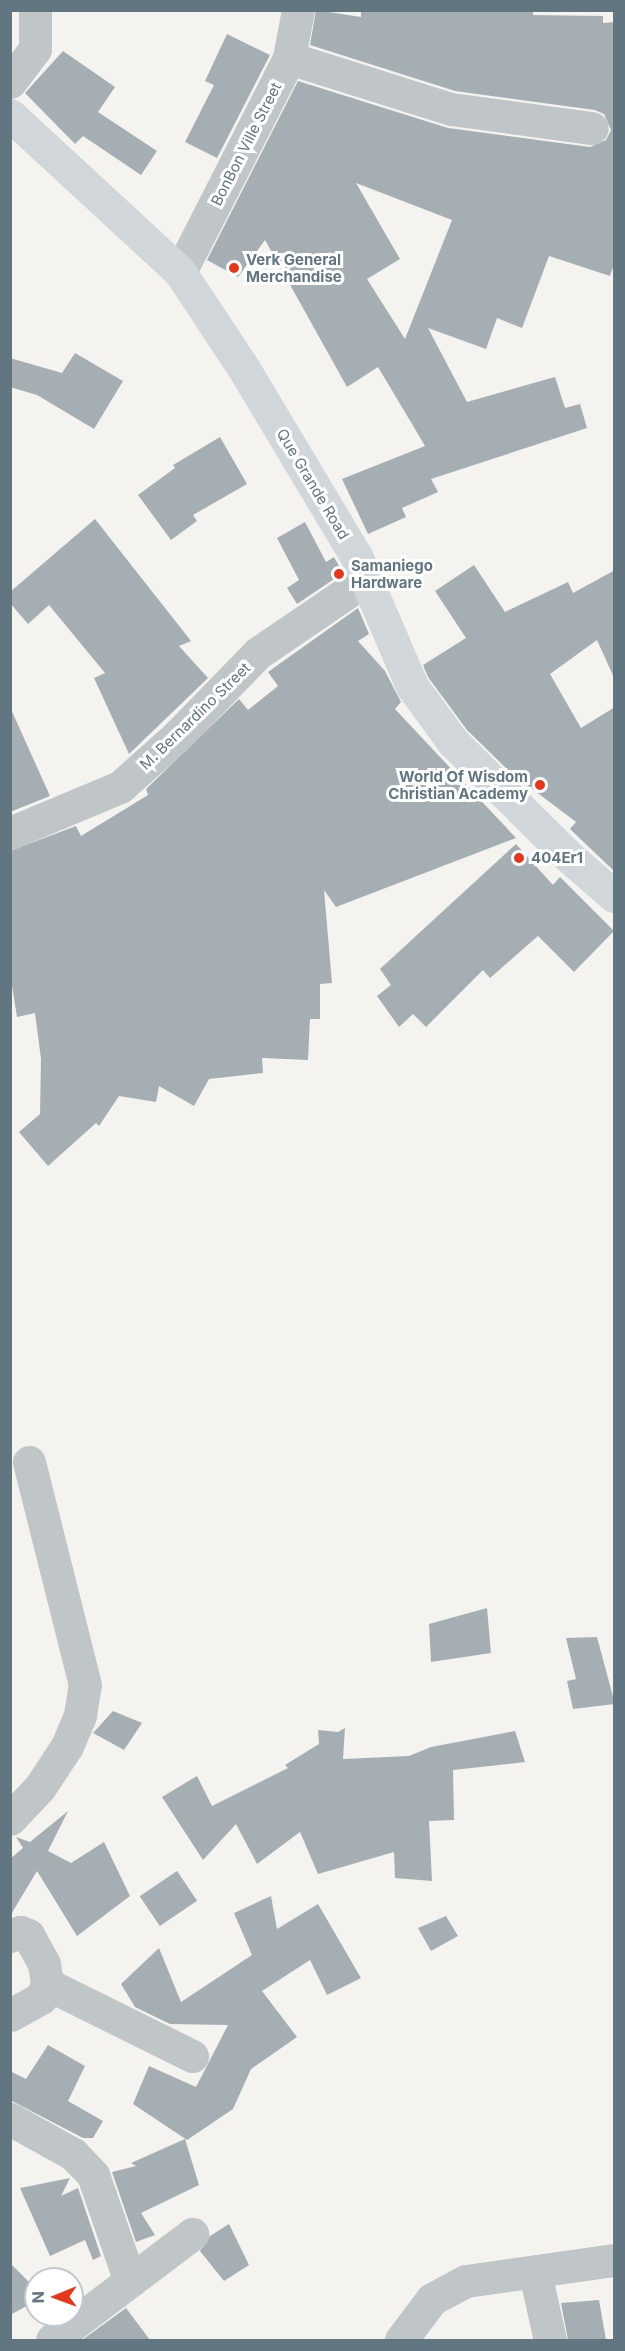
<!DOCTYPE html>
<html>
<head>
<meta charset="utf-8">
<style>
	body { margin:0 }
	#map { position:relative; width:625px; height:2351px; overflow:hidden; background:#f4f3ef; font-family:Inter,sans-serif }
	div>[style] { position:absolute }
	[style*='--x'] { left:calc(var(--x)*1px); top:calc(var(--y)*1px); width:calc(var(--w)*1px); rotate:calc(var(--a)*1deg) }
	.building>* { inset:0; background:#a5afb3; transform-origin:0 0 }
	.minor>* { height:33px; margin:-16.5px; padding:0 16.5px; transform-origin:16.5px; border-radius:16.5px; background:#c0c5c7 }
	.major>* { height:33px; margin:-16.5px; padding:0 16.5px; transform-origin:16.5px; border-radius:16.5px; background:#d0d6d9 }
	.dots>* { width:16px; height:16px; translate:-50% -50%; box-sizing:border-box; border:3px solid #fff; border-radius:50% }
	span { translate:-50% -50%; white-space:nowrap; text-align:center; line-height:1.15; -webkit-text-stroke:6px #fff; paint-order:stroke }
	.street-label { font-size:15px; color:#627681 }
	.poi-label { font-size:15px; color:#627681; font-weight:700 }
	.left { translate:0 -50%; text-align:left }
	.right { translate:-100% -50%; text-align:right }
	.frame { position:absolute; inset:0; border:12px solid #627681; pointer-events:none }
	.north { position:absolute; left:24px; top:2267px; width:60px; height:60px; box-sizing:border-box; background:#fff; border:2px solid #c0c8cd; border-radius:50%; rotate:269deg; font-size:16px; font-weight:700; line-height:24px; text-align:center; color:#627681 }
	.north::after { content:''; display:block; margin:auto; width:21px; height:27px; background:#e7361c; clip-path:polygon(50% 0,100% 100%,50% 72%,0 100%) }
</style>
</head>
<body>
<div id="map">
	<div class="building">
		<i style="clip-path:polygon(evenodd,316px 10px,361px 17px,361px 10px,533px 10px,533px 15px,603px 16px,603px 23px,615px 22px,615px 261px,610px 276px,549px 256px,522px 328px,497px 318px,486px 349px,428px 328px,467px 402px,555px 377px,565px 408px,580px 404px,587px 428px,431px 479px,438px 492px,402px 508px,406px 517px,368px 534px,342px 479px,425px 446px,415px 429px,378px 367px,347px 387px,265px 240px,238px 277px,207px 260px,298px 81px,448px 128px,590px 147px,606px 140px,611px 130px,604px 114px,595px 110px,455px 91px,310px 45px,316px 10px,356px 183px,452px 220px,405px 339px,367px 279px,400px 259px,356px 183px)"></i>
		<i style="clip-path:polygon(227px 34px,270px 55px,217px 158px,185px 142px,214px 85px,205px 81px)"></i>
		<i style="clip-path:polygon(63px 51px,115px 87px,98px 112px,157px 151px,141px 175px,83px 136px,75px 144px,25px 93px)"></i>
		<i style="clip-path:polygon(75px 353px,123px 381px,94px 429px,37px 395px,10px 387px,10px 358px,62px 373px)"></i>
		<i style="clip-path:polygon(220px 437px,247px 484px,193px 515px,197px 521px,171px 540px,138px 495px,175px 468px,173px 465px)"></i>
		<i style="clip-path:polygon(95px 519px,191px 641px,179px 646px,208px 678px,129px 754px,94px 678px,105px 673px,49px 605px,28px 624px,10px 603px,10px 592px)"></i>
		<i style="clip-path:polygon(305px 522px,326px 562px,334px 557px,343px 573px,297px 604px,287px 588px,299px 580px,277px 538px)"></i>
		<i style="clip-path:polygon(474px 565px,505px 612px,568px 582px,573px 593px,615px 570px,615px 680px,597px 640px,550px 674px,581px 728px,615px 707px,615px 872px,570px 829px,576px 822px,510px 772px,467px 730px,428px 677px,423px 665px,466px 638px,435px 591px)"></i>
		<i style="clip-path:polygon(358px 608px,369px 634px,358px 641px,385px 671px,401px 702px,395px 709px,516px 838px,336px 907px,324px 890px,332px 983px,320px 984px,320px 1019px,310px 1019px,308px 1060px,262px 1058px,263px 1073px,209px 1079px,194px 1106px,159px 1086px,156px 1102px,119px 1096px,99px 1126px,96px 1123px,48px 1166px,19px 1132px,40px 1114px,41px 1059px,35px 1013px,17px 1017px,10px 973px,10px 851px,76px 826px,81px 836px,148px 795px,146px 789px,239px 699px,248px 710px,278px 686px,268px 672px)"></i>
		<i style="clip-path:polygon(10px 707px,50px 796px,10px 812px)"></i>
		<i style="clip-path:polygon(516px 844px,553px 885px,560px 877px,614px 931px,574px 972px,538px 936px,490px 978px,483px 970px,426px 1027px,413px 1014px,399px 1027px,377px 996px,391px 985px,380px 969px)"></i>
		<i style="clip-path:polygon(487px 1608px,491px 1653px,431px 1662px,429px 1624px)"></i>
		<i style="clip-path:polygon(597px 1637px,615px 1704px,573px 1709px,567px 1681px,576px 1679px,566px 1638px)"></i>
		<i style="clip-path:polygon(113px 1711px,142px 1723px,124px 1750px,93px 1733px)"></i>
		<i style="clip-path:polygon(345px 1728px,343px 1759px,409px 1756px,431px 1747px,515px 1731px,525px 1762px,453px 1770px,454px 1820px,429px 1821px,432px 1881px,395px 1878px,394px 1852px,318px 1874px,300px 1832px,257px 1864px,236px 1824px,203px 1860px,162px 1797px,197px 1776px,212px 1806px,288px 1768px,285px 1765px,319px 1744px,318px 1730px,338px 1732px)"></i>
		<i style="clip-path:polygon(68px 1811px,48px 1851px,71px 1863px,104px 1842px,130px 1896px,77px 1936px,37px 1871px,10px 1916px,10px 1859px,23px 1848px,16px 1837px,30px 1842px)"></i>
		<i style="left:177px;top:1871px;width:36px;height:45px;rotate:56deg"></i>
		<i style="clip-path:polygon(271px 1896px,277px 1929px,318px 1904px,361px 1978px,327px 1995px,310px 1960px,262px 1991px,297px 2037px,251px 2069px,233px 2109px,187px 2140px,133px 2104px,149px 2066px,196px 2087px,228px 2025px,170px 2024px,135px 2007px,121px 1984px,159px 1948px,181px 2002px,252px 1955px,234px 1913px)"></i>
		<i style="clip-path:polygon(446px 1916px,458px 1936px,431px 1951px,418px 1928px)"></i>
		<i style="clip-path:polygon(48px 2045px,85px 2066px,68px 2101px,103px 2121px,93px 2138px,83px 2138px,10px 2100px,10px 2071px,26px 2079px)"></i>
		<i style="clip-path:polygon(185px 2139px,199px 2185px,141px 2213px,155px 2235px,136px 2242px,112px 2172px,136px 2166px,131px 2163px)"></i>
		<i style="clip-path:polygon(70px 2178px,61px 2196px,78px 2188px,101px 2256px,93px 2260px,85px 2240px,50px 2256px,20px 2188px)"></i>
		<i style="clip-path:polygon(229px 2224px,249px 2265px,224px 2281px,200px 2251px,210px 2236px)"></i>
		<i style="clip-path:polygon(10px 2263px,36px 2289px,36px 2301px,10px 2315px)"></i>
		<i style="clip-path:polygon(599px 2300px,606px 2340px,568px 2340px,561px 2303px)"></i>
		<i style="clip-path:polygon(126px 2308px,150px 2340px,82px 2340px)"></i>
	</div>
	<div class="minor">
		<i style="--x:289;--y:58;--w:170;--a:17.5"></i>
		<i style="--x:451;--y:109;--w:142;--a:7.7"></i>
		<i style="--x:10;--y:82;--w:41;--a:-52.9"></i>
		<i style="--x:35;--y:49;--w:39;--a:-90"></i>
		<i style="--x:180;--y:272;--w:240;--a:-63"></i>
		<i style="--x:289;--y:58;--w:49;--a:-79.4"></i>
		<i style="--x:10;--y:833;--w:119;--a:-22.7"></i>
		<i style="--x:120;--y:787;--w:75;--a:-41.8"></i>
		<i style="--x:176;--y:737;--w:117;--a:-45.7"></i>
		<i style="--x:258;--y:653;--w:133;--a:-34.3"></i>
		<i style="--x:10;--y:1819;--w:44;--a:-46.8"></i>
		<i style="--x:40;--y:1787;--w:49;--a:-56.6"></i>
		<i style="--x:67;--y:1746;--w:34;--a:-67"></i>
		<i style="--x:80;--y:1715;--w:30;--a:-81"></i>
		<i style="--x:85;--y:1685;--w:230;--a:-104.1"></i>
		<i style="--x:10;--y:1936;--w:11;--a:-22"></i>
		<i style="--x:20;--y:1932;--w:9;--a:21"></i>
		<i style="--x:28;--y:1935;--w:33;--a:61"></i>
		<i style="--x:44;--y:1964;--w:20;--a:81"></i>
		<i style="--x:47;--y:1984;--w:15;--a:113"></i>
		<i style="--x:41;--y:1998;--w:35;--a:151"></i>
		<i style="--x:47;--y:1984;--w:162;--a:26.4"></i>
		<i style="--x:10;--y:2119;--w:72;--a:29.1"></i>
		<i style="--x:73;--y:2154;--w:29;--a:46"></i>
		<i style="--x:93;--y:2175;--w:112;--a:70.8"></i>
		<i style="--x:535;--y:2273;--w:69;--a:77.4"></i>
		<i style="--x:52;--y:2340;--w:176;--a:-37.1"></i>
		<i style="--x:401;--y:2340;--w:51;--a:-52.9"></i>
		<i style="--x:432;--y:2299;--w:38;--a:-28"></i>
		<i style="--x:466;--y:2281;--w:149;--a:-8.1"></i>
	</div>
	<div class="major">
		<i style="--x:10;--y:115;--w:231;--a:42.7"></i>
		<i style="--x:180;--y:272;--w:116;--a:56.6"></i>
		<i style="--x:244;--y:369;--w:218;--a:59.1"></i>
		<i style="--x:356;--y:556;--w:142;--a:66.7"></i>
		<i style="--x:412;--y:686;--w:69;--a:53.8"></i>
		<i style="--x:453;--y:742;--w:162;--a:44.7"></i>
		<i style="--x:568;--y:856;--w:61;--a:41"></i>
	</div>
	<div class="dots">
		<i style="left:234px;top:268px;background:#e7361c"></i>
		<i style="left:339px;top:574px;background:#e7361c"></i>
		<i style="left:540px;top:785px;background:#e7361c"></i>
		<i style="left:519px;top:858px;background:#e7361c"></i>
	</div>
	<div class="street-label">
		<span style="left:246px;top:144px;rotate:-63deg">BonBon Ville Street</span>
		<span style="left:313px;top:484px;rotate:59deg">Que Grande Road</span>
		<span style="left:195px;top:716px;rotate:-44deg">M. Bernardino Street</span>
	</div>
	<div class="poi-label">
		<span class="left" style="left:246px;top:268px">Verk General<br>Merchandise</span>
		<span class="left" style="left:351px;top:574px">Samaniego<br>Hardware</span>
		<span class="right" style="left:528px;top:785px">World Of Wisdom<br>Christian Academy</span>
		<span class="left" style="left:531px;top:858px">404Er1</span>
	</div>
	<div class="frame"></div>
	<div class="north">N</div>
</div>
</body>
</html>
